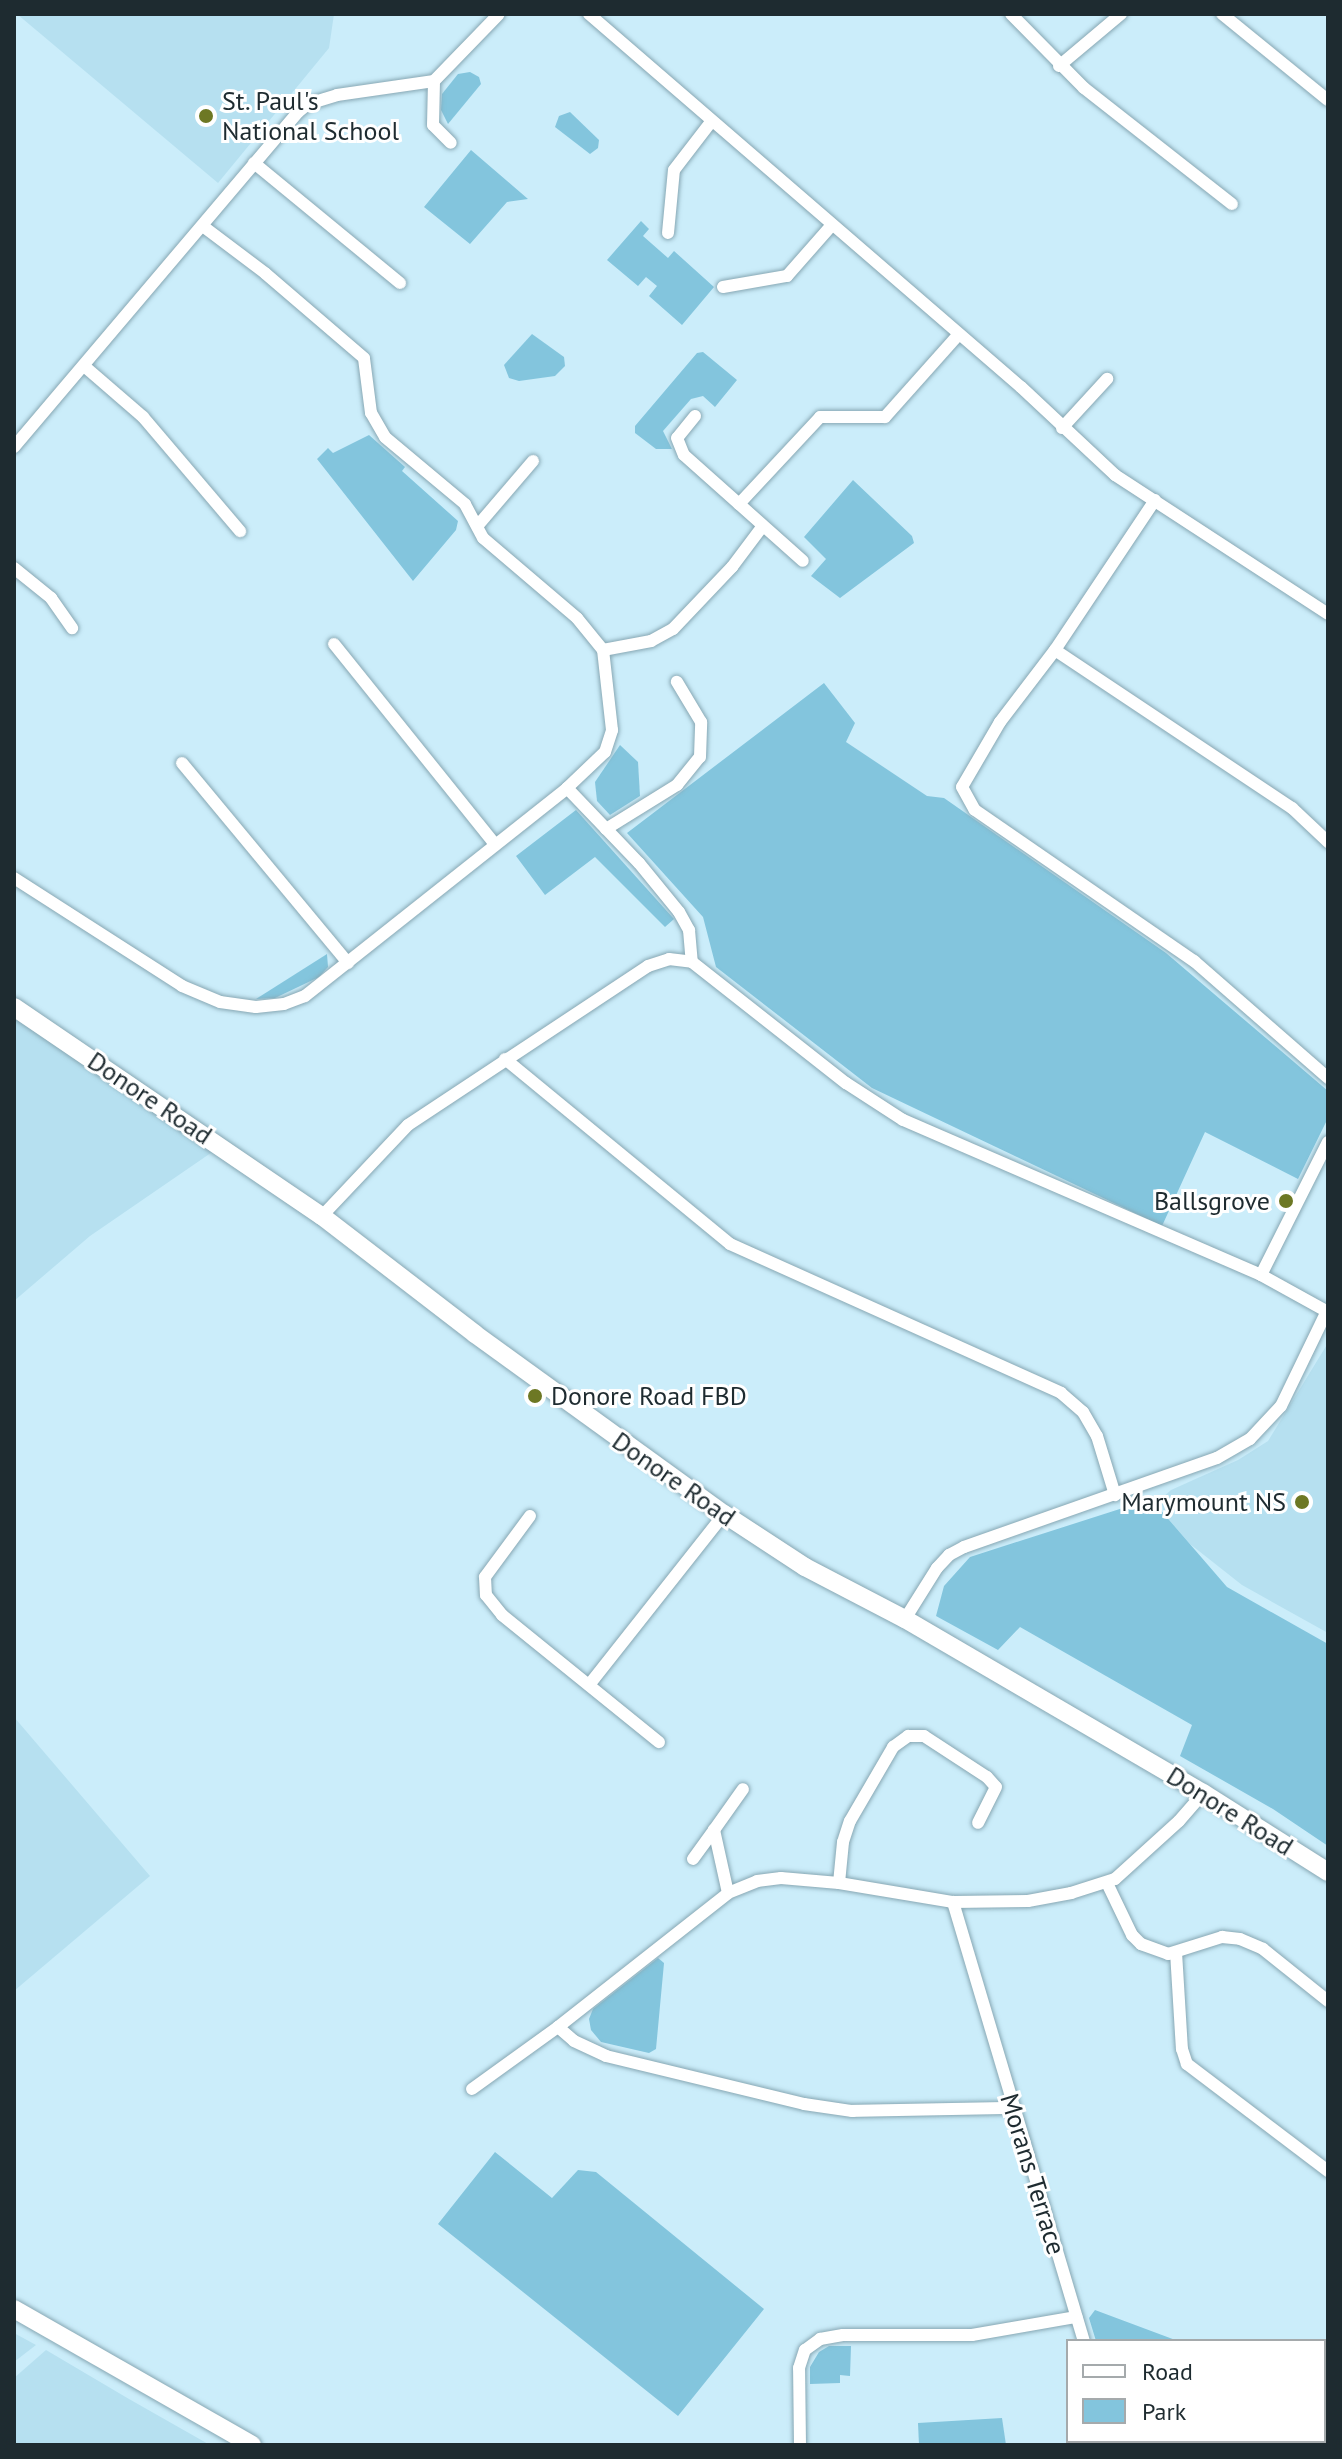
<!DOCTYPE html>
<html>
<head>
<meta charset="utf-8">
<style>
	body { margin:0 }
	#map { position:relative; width:1342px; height:2459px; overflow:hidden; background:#cbedfa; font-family:"PT Sans",sans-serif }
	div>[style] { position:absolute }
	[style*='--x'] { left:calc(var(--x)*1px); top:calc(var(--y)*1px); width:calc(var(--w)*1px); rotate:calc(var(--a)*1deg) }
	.built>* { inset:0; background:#b6e0f0 }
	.green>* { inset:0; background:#83c5dd }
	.roads { filter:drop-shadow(0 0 2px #87a7b3) drop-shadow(0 0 2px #87a7b3) }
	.street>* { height:12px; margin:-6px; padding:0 6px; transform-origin:6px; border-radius:6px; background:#fff }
	.secondary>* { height:18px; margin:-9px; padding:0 9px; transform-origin:9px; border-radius:9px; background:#fff }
	.dots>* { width:22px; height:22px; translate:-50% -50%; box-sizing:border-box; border:4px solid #fff; border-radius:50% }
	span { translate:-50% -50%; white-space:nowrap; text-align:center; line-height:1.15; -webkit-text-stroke:6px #fff; paint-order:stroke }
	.poi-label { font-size:26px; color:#1e2b30 }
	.left { translate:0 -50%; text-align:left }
	.right { translate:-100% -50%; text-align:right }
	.street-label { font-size:26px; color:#1e2b30 }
	.frame { position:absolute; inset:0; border:16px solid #1e2b30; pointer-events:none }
	.legend { position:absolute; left:1066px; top:2339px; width:260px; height:104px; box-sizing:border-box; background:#fff; border:2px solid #a5aaac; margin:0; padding:10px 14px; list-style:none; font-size:24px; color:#1e2b30 }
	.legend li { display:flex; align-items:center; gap:16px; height:40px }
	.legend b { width:40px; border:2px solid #a5aaac }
</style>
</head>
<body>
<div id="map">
	<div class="built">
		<i style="clip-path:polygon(17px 14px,334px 14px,329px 48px,218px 183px)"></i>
		<i style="clip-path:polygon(14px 1018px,221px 1146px,90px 1236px,14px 1301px)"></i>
		<i style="clip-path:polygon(1328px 1343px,1328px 1633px,1242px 1585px,1190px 1544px,1164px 1514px,1161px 1499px,1171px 1490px,1238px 1460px,1268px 1441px)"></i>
		<i style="clip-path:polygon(14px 1717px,150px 1876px,14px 1991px)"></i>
		<i style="clip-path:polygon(14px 2333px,36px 2345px,14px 2362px)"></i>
		<i style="clip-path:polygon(46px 2350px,129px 2399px,210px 2445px,14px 2445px,14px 2378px)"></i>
	</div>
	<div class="green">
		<i style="clip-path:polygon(470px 72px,479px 77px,481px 84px,448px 124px,441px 110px,442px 94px,458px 74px)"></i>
		<i style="clip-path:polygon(570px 112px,599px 140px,598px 148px,590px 154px,555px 127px,559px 116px)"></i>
		<i style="clip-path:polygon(471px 150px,528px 199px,507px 202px,470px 244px,424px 207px)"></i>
		<i style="clip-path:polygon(641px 221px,649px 229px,643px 236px,668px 258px,674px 251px,714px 287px,682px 325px,649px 296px,657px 286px,646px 277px,638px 286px,607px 260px)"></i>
		<i style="clip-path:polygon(532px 334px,564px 357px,565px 366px,555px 376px,519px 381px,509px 378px,504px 365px)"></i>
		<i style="clip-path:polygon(703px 352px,737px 380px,715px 407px,703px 396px,691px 399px,663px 431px,672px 449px,656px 449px,635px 433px,635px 426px,697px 353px)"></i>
		<i style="clip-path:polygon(369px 435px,405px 467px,402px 471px,458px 521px,456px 530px,413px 581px,317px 459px,328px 448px,333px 453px)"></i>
		<i style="clip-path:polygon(853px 480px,912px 536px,914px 543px,840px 598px,811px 576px,826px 559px,804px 537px)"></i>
		<i style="clip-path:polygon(824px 683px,855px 723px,846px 742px,927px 796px,944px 798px,1166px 953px,1328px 1091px,1328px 1118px,1298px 1179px,1205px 1132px,1162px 1226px,872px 1088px,716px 967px,703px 917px,627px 833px)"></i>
		<i style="clip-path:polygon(620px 745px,638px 762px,640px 796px,610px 815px,597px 801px,595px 782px)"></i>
		<i style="clip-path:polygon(576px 810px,674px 919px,665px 927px,595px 857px,545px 895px,516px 856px)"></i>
		<i style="clip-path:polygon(327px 954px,328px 967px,319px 977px,275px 998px,256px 999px)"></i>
		<i style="clip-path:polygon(1151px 1499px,1227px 1587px,1328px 1644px,1328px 1846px,1273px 1809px,1180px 1756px,1192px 1725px,1020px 1627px,998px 1650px,936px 1616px,944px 1586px,970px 1557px)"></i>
		<i style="clip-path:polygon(658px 1958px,664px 1963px,656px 2049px,649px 2053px,601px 2042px,591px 2030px,589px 2019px,593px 2009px)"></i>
		<i style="clip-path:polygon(495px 2152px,552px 2198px,578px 2170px,596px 2172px,764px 2309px,678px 2416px,438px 2224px)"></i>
		<i style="clip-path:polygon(1095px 2310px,1103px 2313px,1178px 2341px,1096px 2341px,1089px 2318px)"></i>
		<i style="clip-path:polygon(829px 2346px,851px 2346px,850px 2376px,840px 2375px,840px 2383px,810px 2384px,810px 2367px,819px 2352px)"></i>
		<i style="clip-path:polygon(1002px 2418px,1006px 2445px,919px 2445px,918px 2423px)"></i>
	</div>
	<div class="roads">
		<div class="street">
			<i style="--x:589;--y:14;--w:571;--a:40.81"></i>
			<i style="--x:1021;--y:387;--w:129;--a:43.1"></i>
			<i style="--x:1115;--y:475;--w:254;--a:33.1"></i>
			<i style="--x:1011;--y:14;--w:104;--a:45.4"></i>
			<i style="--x:1084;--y:88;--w:188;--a:38.1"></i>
			<i style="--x:1222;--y:14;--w:136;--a:39.1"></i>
			<i style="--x:1059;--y:66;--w:81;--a:-40"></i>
			<i style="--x:434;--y:81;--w:44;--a:91.3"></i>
			<i style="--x:433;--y:125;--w:25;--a:45"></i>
			<i style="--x:254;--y:163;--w:189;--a:39.4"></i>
			<i style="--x:668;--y:233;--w:63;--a:-84.6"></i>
			<i style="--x:674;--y:170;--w:61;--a:-52.4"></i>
			<i style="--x:723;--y:287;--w:65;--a:-9.8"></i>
			<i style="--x:787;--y:276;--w:67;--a:-48.7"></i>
			<i style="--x:84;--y:366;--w:78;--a:40.8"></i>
			<i style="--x:143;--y:417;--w:150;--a:49.6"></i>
			<i style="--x:695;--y:416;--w:28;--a:129"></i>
			<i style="--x:677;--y:438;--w:18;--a:68"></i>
			<i style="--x:684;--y:455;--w:159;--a:41.7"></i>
			<i style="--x:1062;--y:428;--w:67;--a:-47.4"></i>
			<i style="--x:14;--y:447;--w:439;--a:-49.7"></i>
			<i style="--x:298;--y:112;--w:13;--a:-39"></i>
			<i style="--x:308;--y:104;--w:30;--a:-17"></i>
			<i style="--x:337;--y:95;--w:98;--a:-8.2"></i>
			<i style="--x:434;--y:81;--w:93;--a:-45.9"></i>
			<i style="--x:1155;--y:500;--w:180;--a:123.7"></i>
			<i style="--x:1055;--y:650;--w:91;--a:127.4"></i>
			<i style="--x:1000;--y:722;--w:75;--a:120.3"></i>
			<i style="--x:962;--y:787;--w:26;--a:61"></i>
			<i style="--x:975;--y:810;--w:266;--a:34.6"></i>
			<i style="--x:1194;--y:961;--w:178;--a:41.1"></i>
			<i style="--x:739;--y:504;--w:119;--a:-47"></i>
			<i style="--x:820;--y:417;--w:65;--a:0"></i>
			<i style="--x:885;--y:417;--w:110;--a:-48.3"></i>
			<i style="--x:479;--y:524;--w:83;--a:-49.4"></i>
			<i style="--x:14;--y:568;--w:48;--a:39"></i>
			<i style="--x:51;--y:598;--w:37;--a:55"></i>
			<i style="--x:334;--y:644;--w:257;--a:51.2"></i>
			<i style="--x:603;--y:650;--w:49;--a:-10.6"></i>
			<i style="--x:651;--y:641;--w:25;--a:-29"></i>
			<i style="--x:673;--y:629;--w:86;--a:-46.4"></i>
			<i style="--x:732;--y:567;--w:50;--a:-53.1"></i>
			<i style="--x:1055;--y:650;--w:285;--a:33.7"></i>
			<i style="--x:1292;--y:808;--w:50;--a:43.4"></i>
			<i style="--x:182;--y:763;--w:260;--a:50.3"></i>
			<i style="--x:567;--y:788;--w:104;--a:46.2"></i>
			<i style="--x:639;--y:863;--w:63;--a:50.8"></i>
			<i style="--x:679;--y:912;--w:21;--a:61"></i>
			<i style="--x:689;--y:930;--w:32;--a:85"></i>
			<i style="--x:606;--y:829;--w:84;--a:-31.8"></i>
			<i style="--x:677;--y:785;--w:36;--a:-51"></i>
			<i style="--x:700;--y:757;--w:35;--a:-88"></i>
			<i style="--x:701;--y:722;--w:47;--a:-121"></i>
			<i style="--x:14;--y:878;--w:200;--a:32.7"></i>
			<i style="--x:182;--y:986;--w:41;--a:22.8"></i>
			<i style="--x:220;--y:1002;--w:36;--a:8"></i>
			<i style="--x:256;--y:1007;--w:28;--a:-6"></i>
			<i style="--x:284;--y:1004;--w:22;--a:-21"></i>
			<i style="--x:305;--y:996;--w:335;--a:-38.4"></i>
			<i style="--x:567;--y:788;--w:52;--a:-43.5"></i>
			<i style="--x:605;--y:752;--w:23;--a:-72"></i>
			<i style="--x:612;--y:730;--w:81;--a:-96.4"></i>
			<i style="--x:603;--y:650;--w:41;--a:-129.1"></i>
			<i style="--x:577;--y:618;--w:123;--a:-139.6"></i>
			<i style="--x:483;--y:538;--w:38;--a:-118"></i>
			<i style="--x:465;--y:504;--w:104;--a:-140.1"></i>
			<i style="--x:385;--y:437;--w:28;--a:-120"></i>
			<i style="--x:371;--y:413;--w:55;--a:-97.3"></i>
			<i style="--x:364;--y:358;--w:130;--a:-139.4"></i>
			<i style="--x:265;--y:273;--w:76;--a:-143"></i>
			<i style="--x:505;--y:1059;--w:291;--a:39.4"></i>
			<i style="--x:730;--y:1244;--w:363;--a:24.2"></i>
			<i style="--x:1061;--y:1393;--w:29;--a:41"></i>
			<i style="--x:1083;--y:1412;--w:28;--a:60"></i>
			<i style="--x:1097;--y:1436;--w:62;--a:73"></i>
			<i style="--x:322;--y:1216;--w:125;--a:-46.6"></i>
			<i style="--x:408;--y:1125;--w:288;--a:-33.5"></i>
			<i style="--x:648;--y:966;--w:22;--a:-18"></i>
			<i style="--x:669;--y:959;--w:23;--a:7"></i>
			<i style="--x:692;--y:962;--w:196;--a:38.2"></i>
			<i style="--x:846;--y:1083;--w:68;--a:33"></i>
			<i style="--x:903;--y:1120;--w:390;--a:23.4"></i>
			<i style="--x:1261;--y:1275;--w:77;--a:28.9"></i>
			<i style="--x:1261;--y:1275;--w:149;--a:-63.3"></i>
			<i style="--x:530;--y:1516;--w:76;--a:126.4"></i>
			<i style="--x:485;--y:1577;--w:18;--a:87"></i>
			<i style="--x:486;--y:1595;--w:26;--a:51"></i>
			<i style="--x:502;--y:1615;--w:202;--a:39"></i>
			<i style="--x:905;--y:1619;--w:60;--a:-57.9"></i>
			<i style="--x:937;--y:1568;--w:18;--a:-47"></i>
			<i style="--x:949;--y:1555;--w:17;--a:-28"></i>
			<i style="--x:964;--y:1547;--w:268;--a:-19.4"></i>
			<i style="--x:1217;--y:1458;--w:38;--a:-30"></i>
			<i style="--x:1250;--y:1439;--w:45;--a:-46.8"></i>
			<i style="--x:1281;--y:1406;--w:106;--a:-64.2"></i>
			<i style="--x:589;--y:1685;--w:218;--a:-51.7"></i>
			<i style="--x:693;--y:1859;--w:36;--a:-54"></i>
			<i style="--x:839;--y:1883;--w:41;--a:-84.4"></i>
			<i style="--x:843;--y:1842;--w:22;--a:-72"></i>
			<i style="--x:850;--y:1821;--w:86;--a:-59.8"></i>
			<i style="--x:893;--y:1747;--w:19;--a:-36"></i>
			<i style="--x:908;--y:1736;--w:16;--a:0"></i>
			<i style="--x:924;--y:1736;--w:75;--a:33.1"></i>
			<i style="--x:987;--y:1777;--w:13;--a:48"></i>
			<i style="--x:996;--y:1787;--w:40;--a:116.6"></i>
			<i style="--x:1107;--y:1883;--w:58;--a:64.3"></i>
			<i style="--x:1132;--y:1935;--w:13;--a:45"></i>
			<i style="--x:1141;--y:1944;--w:29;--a:20"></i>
			<i style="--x:1168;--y:1954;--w:57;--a:-17.5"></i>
			<i style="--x:1222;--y:1937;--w:18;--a:6"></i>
			<i style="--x:1240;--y:1939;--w:25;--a:23"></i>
			<i style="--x:1263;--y:1949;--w:83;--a:38.7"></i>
			<i style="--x:728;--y:1893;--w:65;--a:-102.5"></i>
			<i style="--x:714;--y:1830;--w:50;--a:-54.7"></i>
			<i style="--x:953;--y:1902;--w:458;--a:73.4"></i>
			<i style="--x:1176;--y:1952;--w:97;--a:86.5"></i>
			<i style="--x:1182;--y:2049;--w:16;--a:72"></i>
			<i style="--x:1187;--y:2064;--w:177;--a:37.2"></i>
			<i style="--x:558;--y:2027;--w:21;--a:41"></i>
			<i style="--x:574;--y:2041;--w:35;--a:25"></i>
			<i style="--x:606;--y:2056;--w:204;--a:13.6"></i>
			<i style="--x:804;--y:2104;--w:49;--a:8.3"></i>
			<i style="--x:852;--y:2111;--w:160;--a:-1.1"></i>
			<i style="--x:472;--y:2089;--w:106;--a:-35.8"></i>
			<i style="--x:558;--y:2027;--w:216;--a:-38.2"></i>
			<i style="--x:728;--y:1893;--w:31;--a:-22"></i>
			<i style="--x:757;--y:1881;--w:24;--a:-7"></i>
			<i style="--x:781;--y:1878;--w:58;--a:4.9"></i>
			<i style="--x:839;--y:1883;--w:116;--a:9.5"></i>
			<i style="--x:953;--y:1902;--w:75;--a:-0.8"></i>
			<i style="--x:1028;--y:1901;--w:44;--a:-10.5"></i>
			<i style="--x:1071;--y:1893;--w:46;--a:-17.7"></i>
			<i style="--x:1115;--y:1879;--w:86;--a:-42.2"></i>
			<i style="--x:1179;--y:1821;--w:37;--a:-49"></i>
			<i style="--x:1324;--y:2403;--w:4;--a:27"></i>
			<i style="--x:1115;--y:2441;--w:4;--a:76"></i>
			<i style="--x:800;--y:2445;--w:77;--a:-90.7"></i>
			<i style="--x:799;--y:2368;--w:19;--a:-72"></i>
			<i style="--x:805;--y:2350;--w:19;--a:-36"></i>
			<i style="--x:820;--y:2339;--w:23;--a:-10"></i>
			<i style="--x:843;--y:2335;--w:129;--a:0"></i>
			<i style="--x:972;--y:2335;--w:106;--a:-9.8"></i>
		</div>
		<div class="secondary">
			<i style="--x:14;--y:1007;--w:372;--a:34.2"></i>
			<i style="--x:322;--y:1216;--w:193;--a:37.6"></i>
			<i style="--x:475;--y:1334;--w:307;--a:35.9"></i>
			<i style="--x:724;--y:1514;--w:97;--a:33.2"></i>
			<i style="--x:805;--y:1567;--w:113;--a:27.5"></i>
			<i style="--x:905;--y:1619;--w:345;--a:30.3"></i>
			<i style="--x:1203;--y:1793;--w:148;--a:32.3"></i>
			<i style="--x:14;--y:2309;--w:274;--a:29.7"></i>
		</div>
	</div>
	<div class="dots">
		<i style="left:206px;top:116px;background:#6d7824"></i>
		<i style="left:1286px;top:1201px;background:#6d7824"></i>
		<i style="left:535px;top:1396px;background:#6d7824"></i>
		<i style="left:1302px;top:1502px;background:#6d7824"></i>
	</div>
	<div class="poi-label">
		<span class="left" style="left:222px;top:116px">St. Paul's<br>National School</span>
		<span class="right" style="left:1270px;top:1201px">Ballsgrove</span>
		<span class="left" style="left:551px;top:1396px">Donore Road FBD</span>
		<span class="right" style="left:1286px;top:1502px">Marymount NS</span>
	</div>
	<div class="street-label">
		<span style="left:150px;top:1098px;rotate:34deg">Donore Road</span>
		<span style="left:674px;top:1479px;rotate:35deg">Donore Road</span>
		<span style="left:1230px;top:1811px;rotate:32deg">Donore Road</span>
		<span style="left:1033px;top:2174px;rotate:73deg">Morans Terrace</span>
	</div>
	<div class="frame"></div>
	<ul class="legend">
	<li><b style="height:10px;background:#fff"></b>Road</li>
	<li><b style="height:22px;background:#83c5dd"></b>Park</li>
	</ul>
</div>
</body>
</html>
